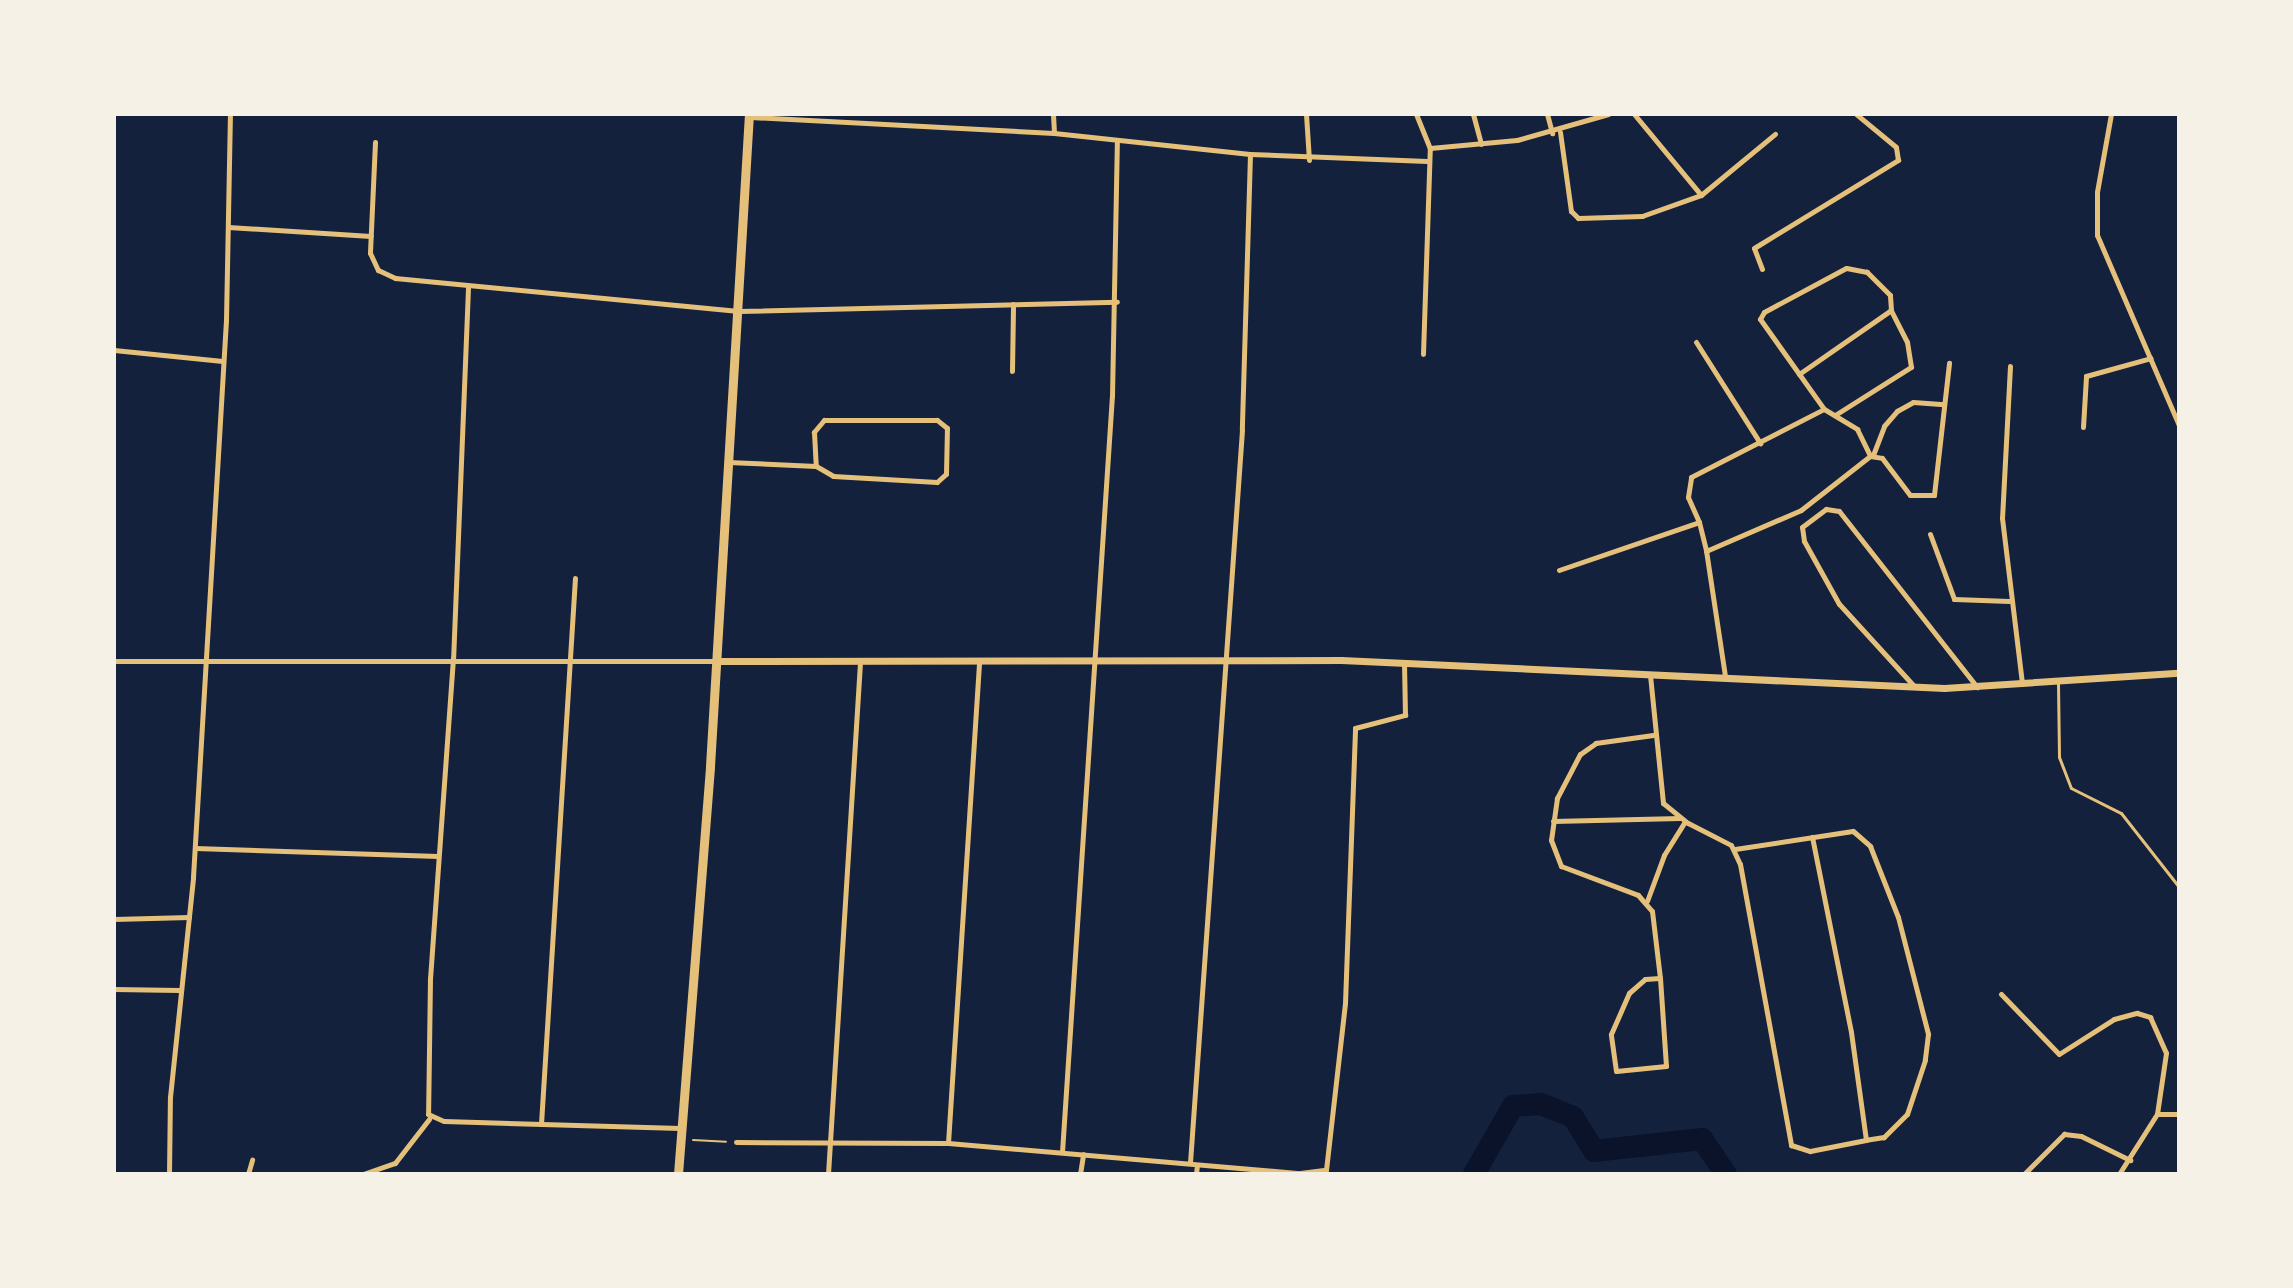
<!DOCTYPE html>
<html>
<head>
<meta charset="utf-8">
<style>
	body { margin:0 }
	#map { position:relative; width:2293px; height:1288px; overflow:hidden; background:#14213d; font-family:"Alegreya Sans",sans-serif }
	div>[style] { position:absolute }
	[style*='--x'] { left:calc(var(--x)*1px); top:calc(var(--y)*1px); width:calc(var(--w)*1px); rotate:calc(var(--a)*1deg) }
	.river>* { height:22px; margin:-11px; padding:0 11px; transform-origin:11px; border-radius:11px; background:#0b132b }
	.path>* { height:2px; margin:-1px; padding:0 1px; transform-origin:1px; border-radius:1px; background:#e5c07b }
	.service>* { height:3px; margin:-1.5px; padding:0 1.5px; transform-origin:1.5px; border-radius:1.5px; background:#e5c07b }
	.minor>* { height:5px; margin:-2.5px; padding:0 2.5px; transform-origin:2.5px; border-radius:2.5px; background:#e5c07b }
	.tertiary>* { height:7px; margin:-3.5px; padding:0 3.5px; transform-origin:3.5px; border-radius:3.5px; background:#e5c07b }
	.primary>* { height:9px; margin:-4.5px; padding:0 4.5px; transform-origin:4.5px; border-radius:4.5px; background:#e5c07b }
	span { translate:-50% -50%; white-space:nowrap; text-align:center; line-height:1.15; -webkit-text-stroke:6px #f6f1e7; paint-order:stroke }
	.frame { position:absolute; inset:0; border:116px solid #f6f1e7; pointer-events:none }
</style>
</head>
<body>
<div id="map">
	<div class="river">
		<i style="--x:1474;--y:1174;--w:78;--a:-60.2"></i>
		<i style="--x:1513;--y:1106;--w:28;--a:-4"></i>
		<i style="--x:1541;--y:1104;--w:35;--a:22"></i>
		<i style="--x:1573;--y:1117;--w:40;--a:58"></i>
		<i style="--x:1594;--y:1151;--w:109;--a:-6.3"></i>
		<i style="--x:1702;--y:1139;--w:42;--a:55.6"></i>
	</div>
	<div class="path">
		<i style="--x:693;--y:1140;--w:33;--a:3"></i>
	</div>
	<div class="service">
		<i style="--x:2058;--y:684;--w:73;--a:89.2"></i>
		<i style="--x:2059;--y:757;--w:33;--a:69"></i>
		<i style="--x:2071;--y:788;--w:56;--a:26.6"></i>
		<i style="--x:2121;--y:813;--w:94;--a:51.9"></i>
	</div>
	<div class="minor">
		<i style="--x:1053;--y:114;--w:19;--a:87"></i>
		<i style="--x:1306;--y:114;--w:46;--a:86.3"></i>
		<i style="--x:1416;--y:114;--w:37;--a:68"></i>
		<i style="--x:1473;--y:114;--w:31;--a:75"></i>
		<i style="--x:1547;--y:114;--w:20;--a:75"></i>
		<i style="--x:1634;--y:114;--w:105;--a:50.4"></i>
		<i style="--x:1701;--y:195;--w:96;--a:-39.5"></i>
		<i style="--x:2111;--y:114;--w:79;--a:100.2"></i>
		<i style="--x:2097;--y:192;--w:43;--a:90"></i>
		<i style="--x:2097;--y:235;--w:207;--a:66.7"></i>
		<i style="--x:750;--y:117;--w:304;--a:3"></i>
		<i style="--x:1054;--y:133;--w:197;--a:6.1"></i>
		<i style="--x:1250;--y:154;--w:276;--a:91.7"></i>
		<i style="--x:1242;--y:430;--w:734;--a:94.06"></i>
		<i style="--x:1560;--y:132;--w:80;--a:82.1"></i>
		<i style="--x:1571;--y:211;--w:10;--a:45"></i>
		<i style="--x:1578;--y:218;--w:64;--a:-1.8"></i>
		<i style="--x:1642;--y:216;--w:63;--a:-19.6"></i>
		<i style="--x:375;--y:142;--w:111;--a:92.6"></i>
		<i style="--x:370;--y:253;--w:19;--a:65"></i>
		<i style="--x:378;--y:270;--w:19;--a:25"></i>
		<i style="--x:395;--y:278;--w:345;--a:5.5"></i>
		<i style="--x:738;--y:311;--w:379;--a:-1.4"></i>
		<i style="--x:1430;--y:148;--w:87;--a:-5.3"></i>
		<i style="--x:1517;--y:140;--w:95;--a:-15.9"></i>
		<i style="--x:1250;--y:154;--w:177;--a:2.3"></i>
		<i style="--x:228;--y:227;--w:143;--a:3.6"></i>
		<i style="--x:1762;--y:269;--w:22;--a:-111"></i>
		<i style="--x:1754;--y:248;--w:169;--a:-31.4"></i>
		<i style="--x:1898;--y:160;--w:13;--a:-99"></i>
		<i style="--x:1896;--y:147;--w:52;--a:-140.5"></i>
		<i style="--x:468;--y:288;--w:370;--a:92.3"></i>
		<i style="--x:453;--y:658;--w:321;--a:94.1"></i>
		<i style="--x:430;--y:978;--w:136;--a:90.8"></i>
		<i style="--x:428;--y:1114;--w:17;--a:24"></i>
		<i style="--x:444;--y:1121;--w:236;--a:1.7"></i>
		<i style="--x:1696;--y:342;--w:120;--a:57.6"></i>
		<i style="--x:114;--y:350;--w:109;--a:5.8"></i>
		<i style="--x:1423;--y:354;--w:206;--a:-88.1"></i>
		<i style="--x:2010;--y:366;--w:152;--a:93"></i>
		<i style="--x:2002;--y:518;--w:167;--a:83.1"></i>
		<i style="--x:1012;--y:371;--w:67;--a:-89.1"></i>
		<i style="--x:1799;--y:374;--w:112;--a:-34.8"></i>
		<i style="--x:1891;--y:310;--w:15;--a:-94"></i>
		<i style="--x:1890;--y:295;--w:33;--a:-135"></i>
		<i style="--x:1867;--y:272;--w:21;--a:-169"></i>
		<i style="--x:1846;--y:268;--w:93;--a:151.8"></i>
		<i style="--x:1764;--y:312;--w:8;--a:120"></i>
		<i style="--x:1760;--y:319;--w:110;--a:54.6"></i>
		<i style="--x:1824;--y:409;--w:39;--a:31"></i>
		<i style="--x:1857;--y:429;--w:30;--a:64"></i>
		<i style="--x:1835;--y:415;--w:90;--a:-32.3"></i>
		<i style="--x:1911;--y:367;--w:25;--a:-99"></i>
		<i style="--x:1907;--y:342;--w:36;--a:-117"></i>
		<i style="--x:2083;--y:427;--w:51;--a:-86.6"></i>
		<i style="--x:2086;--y:376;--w:67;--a:-15.5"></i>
		<i style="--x:1873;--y:455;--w:31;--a:-69"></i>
		<i style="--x:1884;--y:426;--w:20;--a:-49"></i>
		<i style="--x:1897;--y:411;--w:18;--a:-29"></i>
		<i style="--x:1913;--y:402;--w:31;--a:4"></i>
		<i style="--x:728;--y:462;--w:88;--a:2.6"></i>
		<i style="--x:816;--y:466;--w:20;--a:30"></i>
		<i style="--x:833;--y:476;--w:104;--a:3.3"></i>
		<i style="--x:937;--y:482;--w:12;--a:-42"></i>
		<i style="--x:946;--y:474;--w:46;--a:-88.8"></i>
		<i style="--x:947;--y:428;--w:13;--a:-141"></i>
		<i style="--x:937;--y:420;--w:113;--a:180"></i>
		<i style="--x:824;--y:420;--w:16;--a:130"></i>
		<i style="--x:814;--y:432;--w:34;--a:87"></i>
		<i style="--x:1699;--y:522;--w:27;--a:-114"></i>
		<i style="--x:1688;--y:497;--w:20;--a:-81"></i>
		<i style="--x:1691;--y:477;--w:149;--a:-27.1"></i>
		<i style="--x:1930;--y:534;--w:69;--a:69.7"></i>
		<i style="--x:1954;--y:599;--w:55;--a:2.1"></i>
		<i style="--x:1559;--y:570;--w:148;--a:-18.9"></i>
		<i style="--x:1699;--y:522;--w:30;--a:76"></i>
		<i style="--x:114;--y:661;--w:601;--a:0"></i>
		<i style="--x:1650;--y:675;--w:129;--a:84.2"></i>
		<i style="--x:1663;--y:803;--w:32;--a:39"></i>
		<i style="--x:1688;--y:823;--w:48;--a:27.1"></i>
		<i style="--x:1731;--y:845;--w:21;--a:65"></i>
		<i style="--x:1740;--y:864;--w:286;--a:79.7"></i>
		<i style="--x:1791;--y:1145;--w:20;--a:18"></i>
		<i style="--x:1810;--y:1151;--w:57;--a:-11.1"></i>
		<i style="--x:1725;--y:676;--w:126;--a:-98.6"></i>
		<i style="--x:1706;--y:551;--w:103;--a:-23.3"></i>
		<i style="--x:1801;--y:510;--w:88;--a:-38"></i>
		<i style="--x:1870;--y:456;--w:12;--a:9"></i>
		<i style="--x:1882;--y:458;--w:46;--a:52.9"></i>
		<i style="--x:1910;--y:495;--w:24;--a:0"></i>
		<i style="--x:1934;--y:495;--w:133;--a:-83.5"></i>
		<i style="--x:1914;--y:686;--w:111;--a:-132.4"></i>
		<i style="--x:1839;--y:604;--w:72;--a:-119.1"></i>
		<i style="--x:1804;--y:541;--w:14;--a:-98"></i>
		<i style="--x:1802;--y:527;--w:30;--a:-37"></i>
		<i style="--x:1826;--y:509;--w:13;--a:9"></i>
		<i style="--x:1839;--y:511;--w:224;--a:51.9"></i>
		<i style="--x:1653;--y:735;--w:58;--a:172"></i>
		<i style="--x:1596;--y:743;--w:19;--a:145"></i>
		<i style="--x:1580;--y:754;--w:50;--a:117.6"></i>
		<i style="--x:1557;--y:798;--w:42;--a:98.1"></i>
		<i style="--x:1551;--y:840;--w:28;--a:69"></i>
		<i style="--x:1561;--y:866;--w:82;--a:20.6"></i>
		<i style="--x:1638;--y:895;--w:21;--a:49"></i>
		<i style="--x:1652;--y:911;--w:67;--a:83.2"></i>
		<i style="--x:1660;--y:978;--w:88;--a:86.1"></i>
		<i style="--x:1666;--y:1066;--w:50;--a:174.3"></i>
		<i style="--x:1616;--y:1071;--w:37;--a:-98"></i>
		<i style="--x:1611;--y:1034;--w:45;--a:-66.3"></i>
		<i style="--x:1629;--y:993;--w:21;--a:-41"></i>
		<i style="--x:1645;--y:979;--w:15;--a:-4"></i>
		<i style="--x:1553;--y:821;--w:127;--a:-1.4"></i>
		<i style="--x:195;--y:848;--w:243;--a:1.9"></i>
		<i style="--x:1735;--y:849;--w:119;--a:-8.7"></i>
		<i style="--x:1853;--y:831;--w:23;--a:41"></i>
		<i style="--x:1870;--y:846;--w:76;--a:68.5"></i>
		<i style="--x:1898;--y:917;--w:121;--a:75.6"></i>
		<i style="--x:1928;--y:1034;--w:26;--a:97"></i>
		<i style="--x:1925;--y:1060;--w:57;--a:108.4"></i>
		<i style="--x:1907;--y:1114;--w:33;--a:135"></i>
		<i style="--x:1884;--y:1137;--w:18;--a:171"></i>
		<i style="--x:1866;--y:1140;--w:109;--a:-97.9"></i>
		<i style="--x:1851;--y:1032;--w:199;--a:-101.3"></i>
		<i style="--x:1647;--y:901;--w:49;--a:-69.7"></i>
		<i style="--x:1664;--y:855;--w:39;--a:-58"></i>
		<i style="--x:114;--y:919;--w:75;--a:-1.5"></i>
		<i style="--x:114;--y:989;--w:65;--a:0.9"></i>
		<i style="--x:2001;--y:994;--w:83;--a:46"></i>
		<i style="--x:2059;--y:1054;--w:65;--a:-32.5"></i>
		<i style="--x:2114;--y:1019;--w:24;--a:-15"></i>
		<i style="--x:2137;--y:1013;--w:14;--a:17"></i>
		<i style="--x:2150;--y:1017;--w:39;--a:66"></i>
		<i style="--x:2166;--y:1053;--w:62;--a:98.4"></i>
		<i style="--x:541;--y:1124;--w:547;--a:-86.44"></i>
		<i style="--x:736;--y:1142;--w:212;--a:0.3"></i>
		<i style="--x:948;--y:1143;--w:353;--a:4.9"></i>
		<i style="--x:1300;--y:1173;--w:26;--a:-7"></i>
		<i style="--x:1326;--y:1170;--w:168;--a:-83.5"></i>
		<i style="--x:1345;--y:1003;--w:275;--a:-87.9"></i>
		<i style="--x:1355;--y:728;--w:52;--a:-14.6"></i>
		<i style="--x:1405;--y:715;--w:51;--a:-91.1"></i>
		<i style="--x:948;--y:1143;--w:481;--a:-86.3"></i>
		<i style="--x:1062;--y:1152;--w:758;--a:-86.22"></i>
		<i style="--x:1112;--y:396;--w:255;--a:-88.9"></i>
		<i style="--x:169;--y:1174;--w:77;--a:-89.3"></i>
		<i style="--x:170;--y:1097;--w:221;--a:-84"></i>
		<i style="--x:193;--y:877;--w:558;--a:-86.61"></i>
		<i style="--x:226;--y:320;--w:206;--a:-88.9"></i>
		<i style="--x:248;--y:1174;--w:15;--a:-74"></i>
		<i style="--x:363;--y:1174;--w:34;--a:-19"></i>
		<i style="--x:395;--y:1163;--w:56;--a:-52.3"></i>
		<i style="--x:828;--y:1174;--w:512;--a:-86.42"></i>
		<i style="--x:1080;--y:1174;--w:20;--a:-81"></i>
		<i style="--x:1196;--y:1174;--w:9;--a:-84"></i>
		<i style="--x:2024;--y:1174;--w:57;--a:-45"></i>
		<i style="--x:2064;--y:1134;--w:17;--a:7"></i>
		<i style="--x:2081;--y:1136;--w:55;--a:26.1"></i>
		<i style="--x:2119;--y:1174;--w:71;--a:-57.7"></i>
		<i style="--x:2157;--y:1114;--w:22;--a:0"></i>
	</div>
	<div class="tertiary">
		<i style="--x:716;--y:661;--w:625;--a:-0.09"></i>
		<i style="--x:1341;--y:660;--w:604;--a:2.66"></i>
		<i style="--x:1944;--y:688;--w:235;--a:-3.7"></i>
	</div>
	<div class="primary">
		<i style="--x:678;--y:1174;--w:409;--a:-85.5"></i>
		<i style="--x:710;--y:766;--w:653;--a:-86.58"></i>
	</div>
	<div class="frame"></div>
</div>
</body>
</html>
